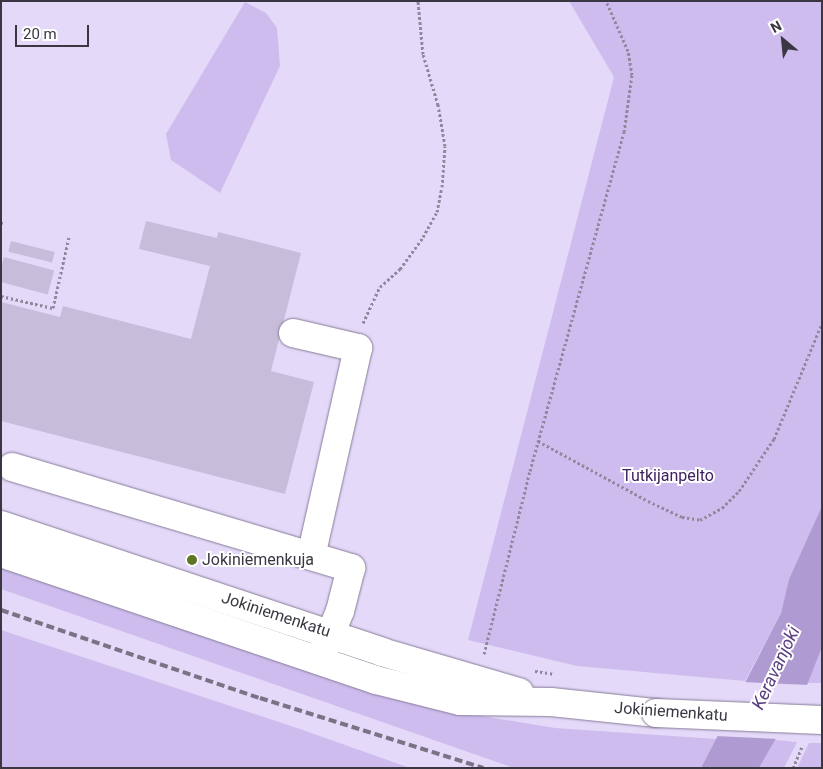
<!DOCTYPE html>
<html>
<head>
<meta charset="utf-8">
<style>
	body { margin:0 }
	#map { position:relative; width:823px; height:769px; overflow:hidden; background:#e4d9f8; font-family:Roboto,sans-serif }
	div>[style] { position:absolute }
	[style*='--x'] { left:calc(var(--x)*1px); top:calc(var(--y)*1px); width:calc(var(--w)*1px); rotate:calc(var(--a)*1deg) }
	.green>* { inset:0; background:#cebcee }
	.water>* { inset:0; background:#af9bd1 }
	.pier>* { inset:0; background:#e4d9f8 }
	.building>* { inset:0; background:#c7bcda; transform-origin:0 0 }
	.path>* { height:3px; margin-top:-1.5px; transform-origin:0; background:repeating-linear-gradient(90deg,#90899e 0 2.5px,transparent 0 5px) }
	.roads { filter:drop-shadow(0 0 1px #867c98) drop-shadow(0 0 1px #867c98) }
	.minor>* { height:28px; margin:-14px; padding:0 14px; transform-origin:14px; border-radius:14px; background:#fff }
	.major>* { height:28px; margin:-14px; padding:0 14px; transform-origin:14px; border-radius:14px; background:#fff }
	.rail>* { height:4px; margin-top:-2px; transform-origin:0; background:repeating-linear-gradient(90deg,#7a7386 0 8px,transparent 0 12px) }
	.bridges { filter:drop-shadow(0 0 1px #867c98) drop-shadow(0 0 1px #867c98) }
	.major-bridge>* { height:28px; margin:-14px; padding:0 14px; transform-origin:14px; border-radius:14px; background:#fff }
	.dots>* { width:14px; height:14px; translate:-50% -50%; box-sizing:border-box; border:2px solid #fff; border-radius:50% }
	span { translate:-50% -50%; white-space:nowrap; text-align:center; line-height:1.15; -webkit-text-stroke:4px #fff; paint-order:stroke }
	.park-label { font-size:16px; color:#3e2161 }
	.poi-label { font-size:16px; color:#3a3642 }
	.left { translate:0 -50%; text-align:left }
	.street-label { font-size:16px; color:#3a3642 }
	.water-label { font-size:18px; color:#5a3e80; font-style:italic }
	.frame { position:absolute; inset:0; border:2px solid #3a3642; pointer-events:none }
	.north { position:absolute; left:758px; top:15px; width:50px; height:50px; -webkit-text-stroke:4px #fff; paint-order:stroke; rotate:332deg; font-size:14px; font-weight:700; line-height:20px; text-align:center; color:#3a3642 }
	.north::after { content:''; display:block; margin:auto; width:18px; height:22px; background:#3a3642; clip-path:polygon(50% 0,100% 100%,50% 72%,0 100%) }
	.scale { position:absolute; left:15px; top:25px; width:74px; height:22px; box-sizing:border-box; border:2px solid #3a3642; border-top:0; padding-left:6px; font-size:15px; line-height:18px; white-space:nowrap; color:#3a3642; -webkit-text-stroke:4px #fff; paint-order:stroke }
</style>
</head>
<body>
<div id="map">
	<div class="green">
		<i style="clip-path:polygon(569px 1px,822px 1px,822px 506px,789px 579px,781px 613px,745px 681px,577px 666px,468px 640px,614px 77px)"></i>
		<i style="clip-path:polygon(245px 2px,266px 13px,277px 28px,280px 66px,220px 193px,171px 160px,166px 134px)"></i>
		<i style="clip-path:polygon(1px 568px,351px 684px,445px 710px,555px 728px,716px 739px,701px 768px,514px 768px,1px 589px)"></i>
		<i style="clip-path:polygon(1px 630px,300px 729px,410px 768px,1px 768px)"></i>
		<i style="clip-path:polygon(822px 647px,822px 683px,808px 683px)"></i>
		<i style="clip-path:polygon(775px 740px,797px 742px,784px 768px,759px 768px)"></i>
		<i style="clip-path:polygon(809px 743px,822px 743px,822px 768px,797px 768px)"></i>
	</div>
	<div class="water">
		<i style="clip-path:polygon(822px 506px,822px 647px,808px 683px,759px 768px,701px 768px,781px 613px,789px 579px)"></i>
	</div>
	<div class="pier">
		<i style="clip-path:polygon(742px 682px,810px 685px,779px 739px,715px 736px)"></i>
	</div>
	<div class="building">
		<i style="clip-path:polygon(146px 221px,217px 238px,218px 232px,301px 253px,271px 371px,314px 382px,285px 494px,1px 421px,1px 302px,60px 317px,63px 306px,191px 339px,210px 266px,139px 249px)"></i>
		<i style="left:11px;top:241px;width:45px;height:11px;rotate:14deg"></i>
		<i style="left:4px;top:257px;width:52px;height:25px;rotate:15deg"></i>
	</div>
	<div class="path">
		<i style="--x:1;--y:224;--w:3;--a:-72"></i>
		<i style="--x:1;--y:296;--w:53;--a:13"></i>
		<i style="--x:53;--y:308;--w:73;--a:-77.3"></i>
		<i style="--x:363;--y:323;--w:40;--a:-65"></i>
		<i style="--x:380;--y:287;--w:27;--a:-42"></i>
		<i style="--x:400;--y:269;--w:39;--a:-54"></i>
		<i style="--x:423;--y:237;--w:29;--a:-61"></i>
		<i style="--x:437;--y:212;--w:25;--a:-79"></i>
		<i style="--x:442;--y:187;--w:41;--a:-85.8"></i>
		<i style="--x:445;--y:146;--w:42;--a:-99.7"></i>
		<i style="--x:438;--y:105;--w:53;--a:-106.4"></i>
		<i style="--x:423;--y:54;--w:53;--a:-95.4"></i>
		<i style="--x:538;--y:441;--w:125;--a:28.6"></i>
		<i style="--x:648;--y:501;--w:38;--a:25"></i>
		<i style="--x:682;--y:517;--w:18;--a:9"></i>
		<i style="--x:700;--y:520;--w:25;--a:-29"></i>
		<i style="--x:722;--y:508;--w:24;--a:-45"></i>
		<i style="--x:739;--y:491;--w:63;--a:-56.1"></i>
		<i style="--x:774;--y:439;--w:126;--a:-67.5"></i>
		<i style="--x:484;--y:654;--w:189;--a:-75.9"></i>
		<i style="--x:530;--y:471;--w:352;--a:-74.5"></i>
		<i style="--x:624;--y:132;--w:58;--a:-82"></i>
		<i style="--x:632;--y:75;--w:24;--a:-99"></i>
		<i style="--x:628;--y:51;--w:55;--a:-113.7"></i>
		<i style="--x:535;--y:671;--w:18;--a:9"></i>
		<i style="--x:793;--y:768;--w:25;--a:-67"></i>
	</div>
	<div class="roads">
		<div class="minor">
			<i style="--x:293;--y:333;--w:67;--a:13"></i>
			<i style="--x:358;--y:348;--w:213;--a:102.7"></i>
			<i style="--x:12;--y:467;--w:354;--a:16.6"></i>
			<i style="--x:351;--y:568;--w:44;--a:104.3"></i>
			<i style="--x:340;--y:611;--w:50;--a:112.4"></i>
		</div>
		<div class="major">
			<i style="--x:1;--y:525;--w:402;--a:18.4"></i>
			<i style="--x:382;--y:652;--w:143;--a:16.3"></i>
			<i style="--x:1;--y:553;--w:396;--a:18.7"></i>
			<i style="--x:376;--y:680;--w:87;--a:14"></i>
			<i style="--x:460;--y:701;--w:91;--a:0.6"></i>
			<i style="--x:551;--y:702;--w:106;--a:6"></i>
		</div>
	</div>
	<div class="rail">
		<i style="--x:1;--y:610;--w:274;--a:18.8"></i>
		<i style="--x:260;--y:698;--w:234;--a:17.4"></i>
	</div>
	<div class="bridges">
		<div class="major-bridge">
			<i style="--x:656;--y:713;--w:166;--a:2.4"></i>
		</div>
	</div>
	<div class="dots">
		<i style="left:192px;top:560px;background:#617422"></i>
	</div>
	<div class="park-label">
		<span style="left:668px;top:476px">Tutkijanpelto</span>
	</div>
	<div class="poi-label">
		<span class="left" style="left:202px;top:560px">Jokiniemenkuja</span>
	</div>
	<div class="street-label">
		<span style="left:276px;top:615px;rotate:18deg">Jokiniemenkatu</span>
		<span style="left:671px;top:712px;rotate:4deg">Jokiniemenkatu</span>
	</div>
	<div class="water-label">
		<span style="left:776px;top:668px;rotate:-65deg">Keravanjoki</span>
	</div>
	<div class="frame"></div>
	<div class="north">N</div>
	<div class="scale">20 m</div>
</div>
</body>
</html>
